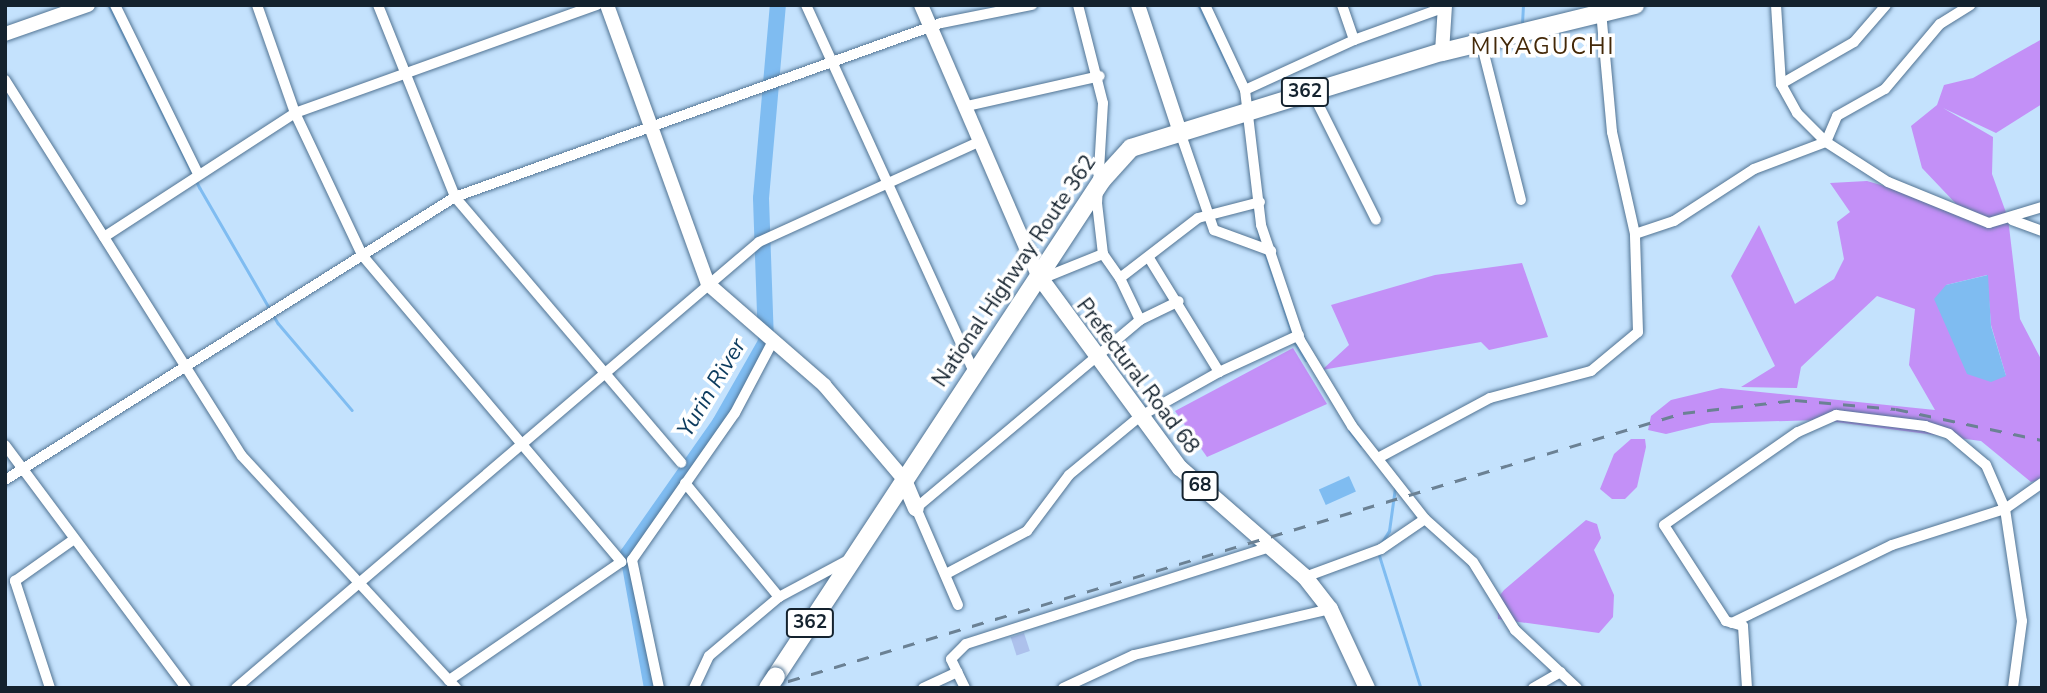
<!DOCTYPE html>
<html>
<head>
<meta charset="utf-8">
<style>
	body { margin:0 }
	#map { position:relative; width:2047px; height:693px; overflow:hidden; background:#c4e2fd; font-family:"Nunito Sans",sans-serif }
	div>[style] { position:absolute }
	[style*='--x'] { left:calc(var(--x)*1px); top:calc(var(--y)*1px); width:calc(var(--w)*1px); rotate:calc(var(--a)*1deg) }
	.green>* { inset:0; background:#c390f7 }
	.water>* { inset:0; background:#7fbcf1; transform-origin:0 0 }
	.stream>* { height:2.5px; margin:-1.25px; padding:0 1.25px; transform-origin:1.25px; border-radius:1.25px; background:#7fbcf1 }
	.river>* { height:16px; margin:-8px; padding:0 8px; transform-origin:8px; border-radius:8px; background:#7fbcf1 }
	.building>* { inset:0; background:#adc1ec; transform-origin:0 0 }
	.roads { filter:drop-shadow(0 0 2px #527493) drop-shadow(0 0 2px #527493) }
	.street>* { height:10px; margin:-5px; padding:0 5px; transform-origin:5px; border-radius:5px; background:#fff }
	.secondary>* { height:14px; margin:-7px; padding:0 7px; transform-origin:7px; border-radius:7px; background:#fff }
	.primary>* { height:16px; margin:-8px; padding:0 8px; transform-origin:8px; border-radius:8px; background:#fff }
	.highway>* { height:18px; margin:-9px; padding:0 9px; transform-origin:9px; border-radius:9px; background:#fff }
	.rail>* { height:2.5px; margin-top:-1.25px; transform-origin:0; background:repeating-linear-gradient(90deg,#6b8194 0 12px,transparent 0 24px) }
	.bridges { filter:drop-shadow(0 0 2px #527493) drop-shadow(0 0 2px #527493) }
	.highway-bridge>* { height:18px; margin:-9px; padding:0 9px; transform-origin:9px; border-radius:9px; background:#fff }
	span { translate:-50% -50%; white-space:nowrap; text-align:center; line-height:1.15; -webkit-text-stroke:7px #fff; paint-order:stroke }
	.shield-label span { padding:2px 5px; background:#fff; border:2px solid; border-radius:5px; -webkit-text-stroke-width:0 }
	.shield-label { font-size:19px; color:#14222e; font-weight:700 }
	.street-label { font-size:21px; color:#14222e }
	.neighbourhood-label { font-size:23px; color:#442909; letter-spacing:2px }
	.water-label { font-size:23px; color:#0c3b5e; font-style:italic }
	.frame { position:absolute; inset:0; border:7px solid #14222e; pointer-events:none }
</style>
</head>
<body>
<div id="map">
	<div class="green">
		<i style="clip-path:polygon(evenodd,2042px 39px,2042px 104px,1996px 133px,1943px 108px,1993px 137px,1992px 174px,2008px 218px,2020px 319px,2042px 361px,2042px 479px,2031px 482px,1981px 441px,1821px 420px,1711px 423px,1666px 434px,1648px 430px,1651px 416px,1671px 400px,1721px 388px,1935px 410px,1909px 365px,1915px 309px,1877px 296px,1801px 367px,1797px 388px,1741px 387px,1775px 366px,1731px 276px,1759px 225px,1795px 304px,1834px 279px,1844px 259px,1837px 222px,1850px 212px,1830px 183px,1867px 181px,1960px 208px,1922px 168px,1911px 126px,1937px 105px,1944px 85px,1973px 78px,2042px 39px,1987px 275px,1991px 325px,2006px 376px,1946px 285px,1987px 275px)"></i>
		<i style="clip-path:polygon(1522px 263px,1548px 337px,1489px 350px,1481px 342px,1322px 370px,1349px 345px,1331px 305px,1435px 275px)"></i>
		<i style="clip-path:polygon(1293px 348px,1327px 404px,1207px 457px,1175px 411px)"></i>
		<i style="clip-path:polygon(1631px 439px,1645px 439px,1646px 447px,1637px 487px,1625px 499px,1612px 499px,1600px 489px,1614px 454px)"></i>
		<i style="clip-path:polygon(1586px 520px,1597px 524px,1601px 538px,1594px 550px,1614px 595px,1613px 617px,1599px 633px,1498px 619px,1497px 599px,1504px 590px)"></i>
	</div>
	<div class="water">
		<i style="clip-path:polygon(1988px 275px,1991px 326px,2006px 376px,1991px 382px,1967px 374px,1934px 299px,1946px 285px)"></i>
		<i style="left:1349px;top:476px;width:17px;height:33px;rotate:66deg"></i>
	</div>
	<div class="stream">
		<i style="--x:109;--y:5;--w:204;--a:63.6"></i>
		<i style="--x:200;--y:188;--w:156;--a:60"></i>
		<i style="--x:278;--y:323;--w:114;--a:49.6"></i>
		<i style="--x:1199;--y:5;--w:79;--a:64.4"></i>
		<i style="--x:1522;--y:24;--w:19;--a:-87"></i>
		<i style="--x:1254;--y:206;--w:38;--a:79"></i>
		<i style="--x:1265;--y:252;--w:88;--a:71.4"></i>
		<i style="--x:1295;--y:342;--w:21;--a:59"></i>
		<i style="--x:1350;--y:431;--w:18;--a:52"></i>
		<i style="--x:1379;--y:547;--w:19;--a:-58"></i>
		<i style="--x:1389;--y:531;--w:43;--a:-82.1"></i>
		<i style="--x:1379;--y:554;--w:140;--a:72.6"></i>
	</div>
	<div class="river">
		<i style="--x:652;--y:688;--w:136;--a:-100.2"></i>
		<i style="--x:628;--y:554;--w:160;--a:-54.9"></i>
		<i style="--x:720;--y:423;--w:93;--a:-60.4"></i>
		<i style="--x:766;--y:342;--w:144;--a:-92"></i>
		<i style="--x:761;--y:198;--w:194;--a:-85"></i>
	</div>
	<div class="building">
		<i style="left:1024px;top:633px;width:19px;height:14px;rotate:72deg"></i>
	</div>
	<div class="roads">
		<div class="street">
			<i style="--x:115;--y:5;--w:188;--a:63.8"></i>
			<i style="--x:257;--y:5;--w:114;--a:70.6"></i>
			<i style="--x:295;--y:113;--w:157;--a:64.7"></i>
			<i style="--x:362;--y:255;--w:402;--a:49.8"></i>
			<i style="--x:621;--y:562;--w:209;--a:145.5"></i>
			<i style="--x:378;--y:5;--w:207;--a:68.1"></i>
			<i style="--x:455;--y:197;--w:349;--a:49.6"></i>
			<i style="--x:806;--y:5;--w:404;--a:65.4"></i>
			<i style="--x:1078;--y:5;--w:101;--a:75.7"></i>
			<i style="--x:1103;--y:103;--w:100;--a:93.4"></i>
			<i style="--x:1097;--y:203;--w:51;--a:83.3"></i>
			<i style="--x:1103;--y:254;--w:29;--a:55"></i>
			<i style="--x:1205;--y:5;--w:94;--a:64.8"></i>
			<i style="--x:1245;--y:90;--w:136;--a:83.2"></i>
			<i style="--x:1261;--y:225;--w:121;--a:71.3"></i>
			<i style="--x:1300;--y:340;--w:100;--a:58.8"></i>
			<i style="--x:1352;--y:426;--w:118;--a:51.9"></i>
			<i style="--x:1425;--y:519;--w:64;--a:41.9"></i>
			<i style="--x:1473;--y:562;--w:80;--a:58.3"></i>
			<i style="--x:1515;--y:630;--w:85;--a:43.1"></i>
			<i style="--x:1342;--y:5;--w:37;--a:71"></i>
			<i style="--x:1354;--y:40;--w:97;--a:-19.9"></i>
			<i style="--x:1776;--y:5;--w:79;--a:86.4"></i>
			<i style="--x:1781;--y:84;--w:33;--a:61"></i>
			<i style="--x:1797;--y:113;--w:41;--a:45"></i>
			<i style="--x:1826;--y:142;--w:74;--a:32.8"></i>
			<i style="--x:1888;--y:182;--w:109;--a:22.1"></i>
			<i style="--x:1989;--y:223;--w:55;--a:-16.8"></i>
			<i style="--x:1481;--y:42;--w:163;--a:75.8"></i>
			<i style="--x:5;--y:80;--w:444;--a:57.8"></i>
			<i style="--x:242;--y:456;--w:316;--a:47.3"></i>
			<i style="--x:1781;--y:84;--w:84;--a:-29.9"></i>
			<i style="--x:1854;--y:42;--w:49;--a:-49.1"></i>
			<i style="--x:1245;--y:90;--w:120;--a:-24.6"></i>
			<i style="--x:1311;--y:90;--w:145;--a:63.4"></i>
			<i style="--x:967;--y:106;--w:136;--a:-12.7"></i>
			<i style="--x:1180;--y:132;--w:104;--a:70.9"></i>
			<i style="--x:1214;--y:230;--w:61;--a:20.2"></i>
			<i style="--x:2012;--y:220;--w:32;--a:20"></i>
			<i style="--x:1635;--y:234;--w:41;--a:-18.4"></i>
			<i style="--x:1674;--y:221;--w:95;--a:-33"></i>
			<i style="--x:1754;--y:169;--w:77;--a:-20.6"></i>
			<i style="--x:1826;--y:142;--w:28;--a:-67"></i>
			<i style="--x:1837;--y:116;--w:55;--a:-29.4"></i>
			<i style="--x:1885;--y:89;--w:85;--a:-49.8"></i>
			<i style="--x:1940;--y:24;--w:36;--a:-32"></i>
			<i style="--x:104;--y:237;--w:228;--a:-33"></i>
			<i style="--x:295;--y:113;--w:321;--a:-19.7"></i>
			<i style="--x:1149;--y:258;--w:134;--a:58.4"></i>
			<i style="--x:1219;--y:372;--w:88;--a:-24.8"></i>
			<i style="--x:1041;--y:279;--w:67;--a:-22"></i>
			<i style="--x:1140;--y:320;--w:43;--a:-26"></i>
			<i style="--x:5;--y:445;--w:303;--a:53.3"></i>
			<i style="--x:1380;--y:457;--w:125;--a:-28.2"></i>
			<i style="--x:1490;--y:398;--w:105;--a:-15"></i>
			<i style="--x:1591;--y:371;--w:61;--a:-39.7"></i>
			<i style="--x:1638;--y:332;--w:98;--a:-91.8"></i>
			<i style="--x:1635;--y:234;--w:105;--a:-102.7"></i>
			<i style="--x:1612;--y:132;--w:121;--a:-95.2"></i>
			<i style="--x:5;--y:480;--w:532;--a:-32.17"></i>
			<i style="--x:455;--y:197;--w:516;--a:-19.7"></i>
			<i style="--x:941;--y:23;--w:93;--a:-11.2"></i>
			<i style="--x:685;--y:483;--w:148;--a:50.5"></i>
			<i style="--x:946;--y:574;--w:92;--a:-28"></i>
			<i style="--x:1027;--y:531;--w:70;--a:-53.1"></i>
			<i style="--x:1069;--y:475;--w:91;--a:-39.6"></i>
			<i style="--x:1139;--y:417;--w:92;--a:-29.4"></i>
			<i style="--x:1305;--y:577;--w:81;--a:-20.2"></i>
			<i style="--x:1381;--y:549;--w:53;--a:-34.3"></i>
			<i style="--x:958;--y:605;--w:106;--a:-113.4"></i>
			<i style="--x:916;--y:508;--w:292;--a:-40"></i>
			<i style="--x:1140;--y:320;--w:47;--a:-115.5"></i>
			<i style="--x:1120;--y:278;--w:98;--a:-37.6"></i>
			<i style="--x:1198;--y:218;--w:64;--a:-14.5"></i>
			<i style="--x:1732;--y:623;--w:178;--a:-26"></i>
			<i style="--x:1892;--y:545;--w:119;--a:-17.7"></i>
			<i style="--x:2005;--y:509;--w:45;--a:-35.1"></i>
			<i style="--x:50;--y:688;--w:113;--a:-108.1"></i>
			<i style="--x:15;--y:581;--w:71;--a:-35.3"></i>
			<i style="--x:236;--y:688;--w:687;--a:-40.46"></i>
			<i style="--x:759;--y:242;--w:244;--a:-24.5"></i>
			<i style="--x:659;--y:688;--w:131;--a:-101.9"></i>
			<i style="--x:632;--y:560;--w:179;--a:-55"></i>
			<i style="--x:735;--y:413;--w:81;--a:-62.2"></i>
			<i style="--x:694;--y:688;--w:35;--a:-65"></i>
			<i style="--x:709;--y:656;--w:92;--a:-40.1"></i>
			<i style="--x:779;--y:597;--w:81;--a:-28.2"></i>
			<i style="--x:923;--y:688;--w:38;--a:-25"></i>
			<i style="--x:965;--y:688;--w:32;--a:-116"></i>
			<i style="--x:951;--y:659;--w:21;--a:-45"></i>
			<i style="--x:966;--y:644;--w:319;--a:-17.7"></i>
			<i style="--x:1063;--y:688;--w:78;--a:-24.9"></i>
			<i style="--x:1134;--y:655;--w:201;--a:-13.2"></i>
			<i style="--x:1533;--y:688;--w:32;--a:-30"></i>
			<i style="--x:1747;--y:688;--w:62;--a:-93.7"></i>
			<i style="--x:1743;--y:626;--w:18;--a:-164"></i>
			<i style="--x:1726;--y:621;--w:114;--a:-122.9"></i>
			<i style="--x:1664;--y:525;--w:163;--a:-34.8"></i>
			<i style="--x:1798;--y:432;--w:42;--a:-24.1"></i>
			<i style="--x:1836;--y:415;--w:90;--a:7"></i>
			<i style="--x:1925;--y:426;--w:25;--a:18"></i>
			<i style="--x:1949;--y:434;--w:48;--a:40"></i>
			<i style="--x:1986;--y:465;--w:48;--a:66.6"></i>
			<i style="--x:2005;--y:509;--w:113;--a:81.4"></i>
			<i style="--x:2022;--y:621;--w:68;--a:97.7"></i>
		</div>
		<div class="secondary">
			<i style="--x:607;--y:5;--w:297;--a:70.1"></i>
			<i style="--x:708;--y:284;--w:154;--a:41"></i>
			<i style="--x:824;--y:385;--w:122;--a:49.7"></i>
			<i style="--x:921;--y:5;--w:294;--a:66.6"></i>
			<i style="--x:1138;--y:5;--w:134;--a:71.7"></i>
			<i style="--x:5;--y:34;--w:88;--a:-19.3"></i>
			<i style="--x:1442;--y:52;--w:47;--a:-86.3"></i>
		</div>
		<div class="primary">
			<i style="--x:1038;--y:275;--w:240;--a:53.7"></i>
			<i style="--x:1180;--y:468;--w:166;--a:41.1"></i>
			<i style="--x:1305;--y:577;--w:41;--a:52"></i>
			<i style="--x:1330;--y:609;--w:87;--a:64.9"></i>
			<i style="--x:903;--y:478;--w:33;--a:67"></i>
		</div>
		<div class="highway">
			<i style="--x:776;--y:676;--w:594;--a:-56.68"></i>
			<i style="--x:1102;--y:180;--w:43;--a:-47.8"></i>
			<i style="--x:1131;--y:148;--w:325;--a:-17.2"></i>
			<i style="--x:1442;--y:52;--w:199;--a:-13.7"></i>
		</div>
	</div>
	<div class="rail">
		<i style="--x:765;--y:688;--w:958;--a:-16.68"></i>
		<i style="--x:1683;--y:413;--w:113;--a:-6.6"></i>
		<i style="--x:1795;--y:400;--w:101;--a:5.1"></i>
		<i style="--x:1896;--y:409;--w:149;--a:12"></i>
	</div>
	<div class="bridges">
		<div class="highway-bridge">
			<i style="--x:768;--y:688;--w:14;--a:-56"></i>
		</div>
	</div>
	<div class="shield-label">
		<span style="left:1305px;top:92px">362</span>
		<span style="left:1200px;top:486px">68</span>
		<span style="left:810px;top:623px">362</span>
	</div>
	<div class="street-label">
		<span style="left:1014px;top:271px;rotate:-56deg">National Highway Route 362</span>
		<span style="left:1138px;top:376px;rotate:53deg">Prefectural Road 68</span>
	</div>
	<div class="neighbourhood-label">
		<span style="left:1543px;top:47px">MIYAGUCHI</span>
	</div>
	<div class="water-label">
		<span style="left:712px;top:388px;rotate:-59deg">Yurin River</span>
	</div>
	<div class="frame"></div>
</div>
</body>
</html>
